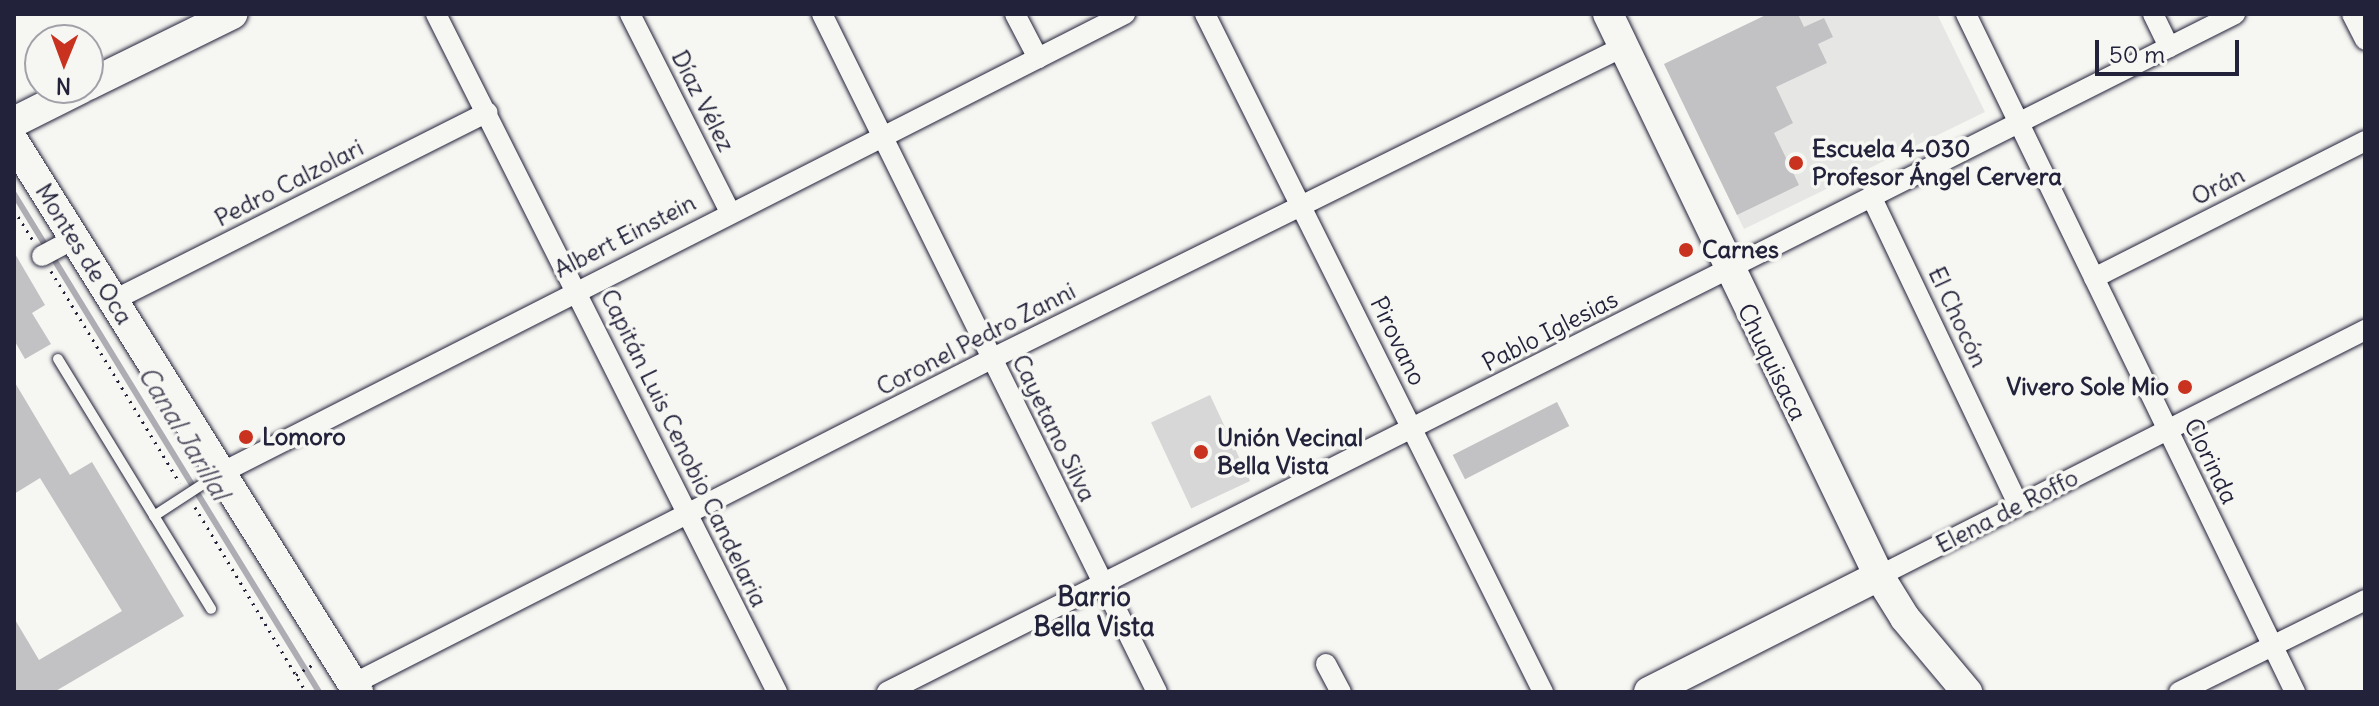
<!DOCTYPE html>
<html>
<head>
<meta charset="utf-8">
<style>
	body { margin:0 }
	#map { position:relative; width:2379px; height:706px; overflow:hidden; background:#f6f6f2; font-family:Delius,sans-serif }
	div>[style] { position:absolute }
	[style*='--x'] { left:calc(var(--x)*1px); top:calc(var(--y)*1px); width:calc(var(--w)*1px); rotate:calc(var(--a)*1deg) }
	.built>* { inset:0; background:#e6e6e4 }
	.green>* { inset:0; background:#d7d7d7; transform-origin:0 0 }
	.stream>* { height:6px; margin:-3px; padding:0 3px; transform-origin:3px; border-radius:3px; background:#adadb3 }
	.building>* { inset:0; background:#c2c2c4; transform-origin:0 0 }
	.path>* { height:3px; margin-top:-1.5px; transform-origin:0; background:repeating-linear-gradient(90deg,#22223b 0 2px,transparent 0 8px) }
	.roads { filter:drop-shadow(0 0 2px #22223b) drop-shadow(0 0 2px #22223b) }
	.lane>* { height:10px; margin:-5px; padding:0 5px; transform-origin:5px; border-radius:5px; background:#f6f6f2 }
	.street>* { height:20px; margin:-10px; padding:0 10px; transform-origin:10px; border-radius:10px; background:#f6f6f2 }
	.secondary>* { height:30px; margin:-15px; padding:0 15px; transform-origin:15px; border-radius:15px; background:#f6f6f2 }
	.dots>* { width:22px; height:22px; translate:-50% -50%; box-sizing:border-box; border:4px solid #f6f6f2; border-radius:50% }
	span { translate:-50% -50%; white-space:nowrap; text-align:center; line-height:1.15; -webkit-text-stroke:7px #f6f6f2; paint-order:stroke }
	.street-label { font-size:24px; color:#22223b }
	.poi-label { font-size:24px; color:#22223b; font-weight:700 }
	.left { translate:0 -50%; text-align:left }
	.right { translate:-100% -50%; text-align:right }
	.water-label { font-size:26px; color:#535365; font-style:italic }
	.neighbourhood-label { font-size:26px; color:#22223b; font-weight:700 }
	.frame { position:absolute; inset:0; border:16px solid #22223b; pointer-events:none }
	.north { position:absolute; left:24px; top:24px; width:80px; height:80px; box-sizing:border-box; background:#f6f6f2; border:2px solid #a1a1a9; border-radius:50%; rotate:181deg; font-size:22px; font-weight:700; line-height:32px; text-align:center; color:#22223b }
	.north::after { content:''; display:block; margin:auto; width:28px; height:36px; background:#c8321e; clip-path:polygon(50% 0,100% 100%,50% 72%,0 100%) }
	.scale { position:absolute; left:2095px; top:40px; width:144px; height:36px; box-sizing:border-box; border:4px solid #22223b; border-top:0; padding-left:10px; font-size:24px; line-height:28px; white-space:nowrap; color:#22223b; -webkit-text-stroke:6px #f6f6f2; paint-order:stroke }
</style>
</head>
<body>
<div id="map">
	<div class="built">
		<i style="clip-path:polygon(1768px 14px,1937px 14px,1985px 112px,1744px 229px,1664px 64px)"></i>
	</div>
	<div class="green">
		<i style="left:1210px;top:395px;width:95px;height:65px;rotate:65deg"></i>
	</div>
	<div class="stream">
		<i style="--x:14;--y:194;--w:584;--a:58.51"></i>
	</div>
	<div class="building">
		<i style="clip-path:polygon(1768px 14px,1798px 14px,1804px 27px,1824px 18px,1833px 37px,1818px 44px,1827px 63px,1776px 87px,1793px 123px,1774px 133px,1799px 185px,1737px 215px,1664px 64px)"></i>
		<i style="clip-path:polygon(14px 252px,45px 305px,32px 313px,51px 344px,25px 359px,14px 340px)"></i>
		<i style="clip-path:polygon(14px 381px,70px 475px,92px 462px,184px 616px,54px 692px,14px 692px,14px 618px,39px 660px,122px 611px,40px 478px,14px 494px)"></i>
		<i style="left:1557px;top:402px;width:27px;height:117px;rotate:63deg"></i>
	</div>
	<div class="path">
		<i style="--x:14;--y:210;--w:36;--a:58"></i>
		<i style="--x:51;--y:271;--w:248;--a:58.7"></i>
		<i style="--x:195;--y:507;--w:216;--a:59"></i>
		<i style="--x:296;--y:675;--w:19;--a:-32"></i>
	</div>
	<div class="roads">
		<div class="lane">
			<i style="--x:58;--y:359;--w:293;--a:58.5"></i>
			<i style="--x:154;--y:516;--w:79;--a:-33.1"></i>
		</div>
		<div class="street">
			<i style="--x:436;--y:14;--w:759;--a:63.3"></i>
			<i style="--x:630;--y:14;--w:222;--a:63.2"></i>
			<i style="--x:822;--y:14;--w:756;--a:63.71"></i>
			<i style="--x:1015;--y:14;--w:50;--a:62.4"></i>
			<i style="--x:1205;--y:14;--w:758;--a:63.5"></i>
			<i style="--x:1966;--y:14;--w:754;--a:64.11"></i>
			<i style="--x:2153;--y:14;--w:37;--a:64"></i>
			<i style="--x:2352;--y:14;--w:29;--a:63"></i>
			<i style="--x:1871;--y:196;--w:341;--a:64.5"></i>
			<i style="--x:42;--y:256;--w:36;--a:-28"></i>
			<i style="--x:2094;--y:278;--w:304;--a:-26.8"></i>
			<i style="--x:114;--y:300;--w:418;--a:-26.7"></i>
			<i style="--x:221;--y:473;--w:1014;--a:-26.92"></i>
			<i style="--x:1879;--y:576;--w:545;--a:-26.85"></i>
			<i style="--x:1326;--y:664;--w:32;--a:62"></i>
			<i style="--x:353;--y:684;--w:716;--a:-26.99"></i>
			<i style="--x:991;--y:359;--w:707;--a:-26.28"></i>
			<i style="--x:887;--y:692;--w:1509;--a:-26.7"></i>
			<i style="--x:2179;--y:692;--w:208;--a:-26.3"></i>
		</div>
		<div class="secondary">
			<i style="--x:1608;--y:14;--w:624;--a:64.26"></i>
			<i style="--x:1879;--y:576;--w:49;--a:58.2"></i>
			<i style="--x:1905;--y:618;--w:97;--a:50"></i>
			<i style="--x:88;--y:85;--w:161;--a:-26.2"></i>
			<i style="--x:14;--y:122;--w:76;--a:-26.6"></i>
			<i style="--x:14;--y:142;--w:649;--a:57.98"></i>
			<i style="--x:1649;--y:692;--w:258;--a:-26.8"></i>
		</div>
	</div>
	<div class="dots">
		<i style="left:1796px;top:163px;background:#c8321e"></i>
		<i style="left:1686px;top:250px;background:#c8321e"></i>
		<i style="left:2185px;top:387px;background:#c8321e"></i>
		<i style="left:246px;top:437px;background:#c8321e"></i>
		<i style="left:1201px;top:452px;background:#c8321e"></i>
	</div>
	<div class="street-label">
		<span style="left:703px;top:101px;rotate:63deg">Díaz Vélez</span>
		<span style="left:289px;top:183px;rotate:-27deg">Pedro Calzolari</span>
		<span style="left:2218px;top:186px;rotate:-27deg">Orán</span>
		<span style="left:625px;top:236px;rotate:-27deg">Albert Einstein</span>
		<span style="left:84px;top:254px;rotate:58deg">Montes de Oca</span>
		<span style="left:1958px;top:317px;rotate:65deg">El Chocón</span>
		<span style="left:1550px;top:331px;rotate:-27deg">Pablo Iglesias</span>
		<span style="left:976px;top:339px;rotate:-27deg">Coronel Pedro Zanni</span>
		<span style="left:1398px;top:341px;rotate:64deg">Pirovano</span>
		<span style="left:1772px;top:362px;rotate:64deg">Chuquisaca</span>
		<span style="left:1054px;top:428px;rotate:64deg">Cayetano Silva</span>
		<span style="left:684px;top:448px;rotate:64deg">Capitán Luis Cenobio Candelaria</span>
		<span style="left:2211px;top:461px;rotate:64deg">Clorinda</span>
		<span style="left:2007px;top:511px;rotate:-27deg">Elena de Roffo</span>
	</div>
	<div class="poi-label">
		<span class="left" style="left:1812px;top:163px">Escuela 4-030<br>Profesor Ángel Cervera</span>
		<span class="left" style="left:1702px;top:250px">Carnes</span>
		<span class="right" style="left:2169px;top:387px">Vivero Sole Mio</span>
		<span class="left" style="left:262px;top:437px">Lomoro</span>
		<span class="left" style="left:1217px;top:452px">Unión Vecinal<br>Bella Vista</span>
	</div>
	<div class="water-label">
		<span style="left:184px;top:433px;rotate:59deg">Canal Jarillal</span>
	</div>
	<div class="neighbourhood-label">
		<span style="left:1094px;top:612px">Barrio<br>Bella Vista</span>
	</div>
	<div class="frame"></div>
	<div class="north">N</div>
	<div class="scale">50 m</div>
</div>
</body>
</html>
